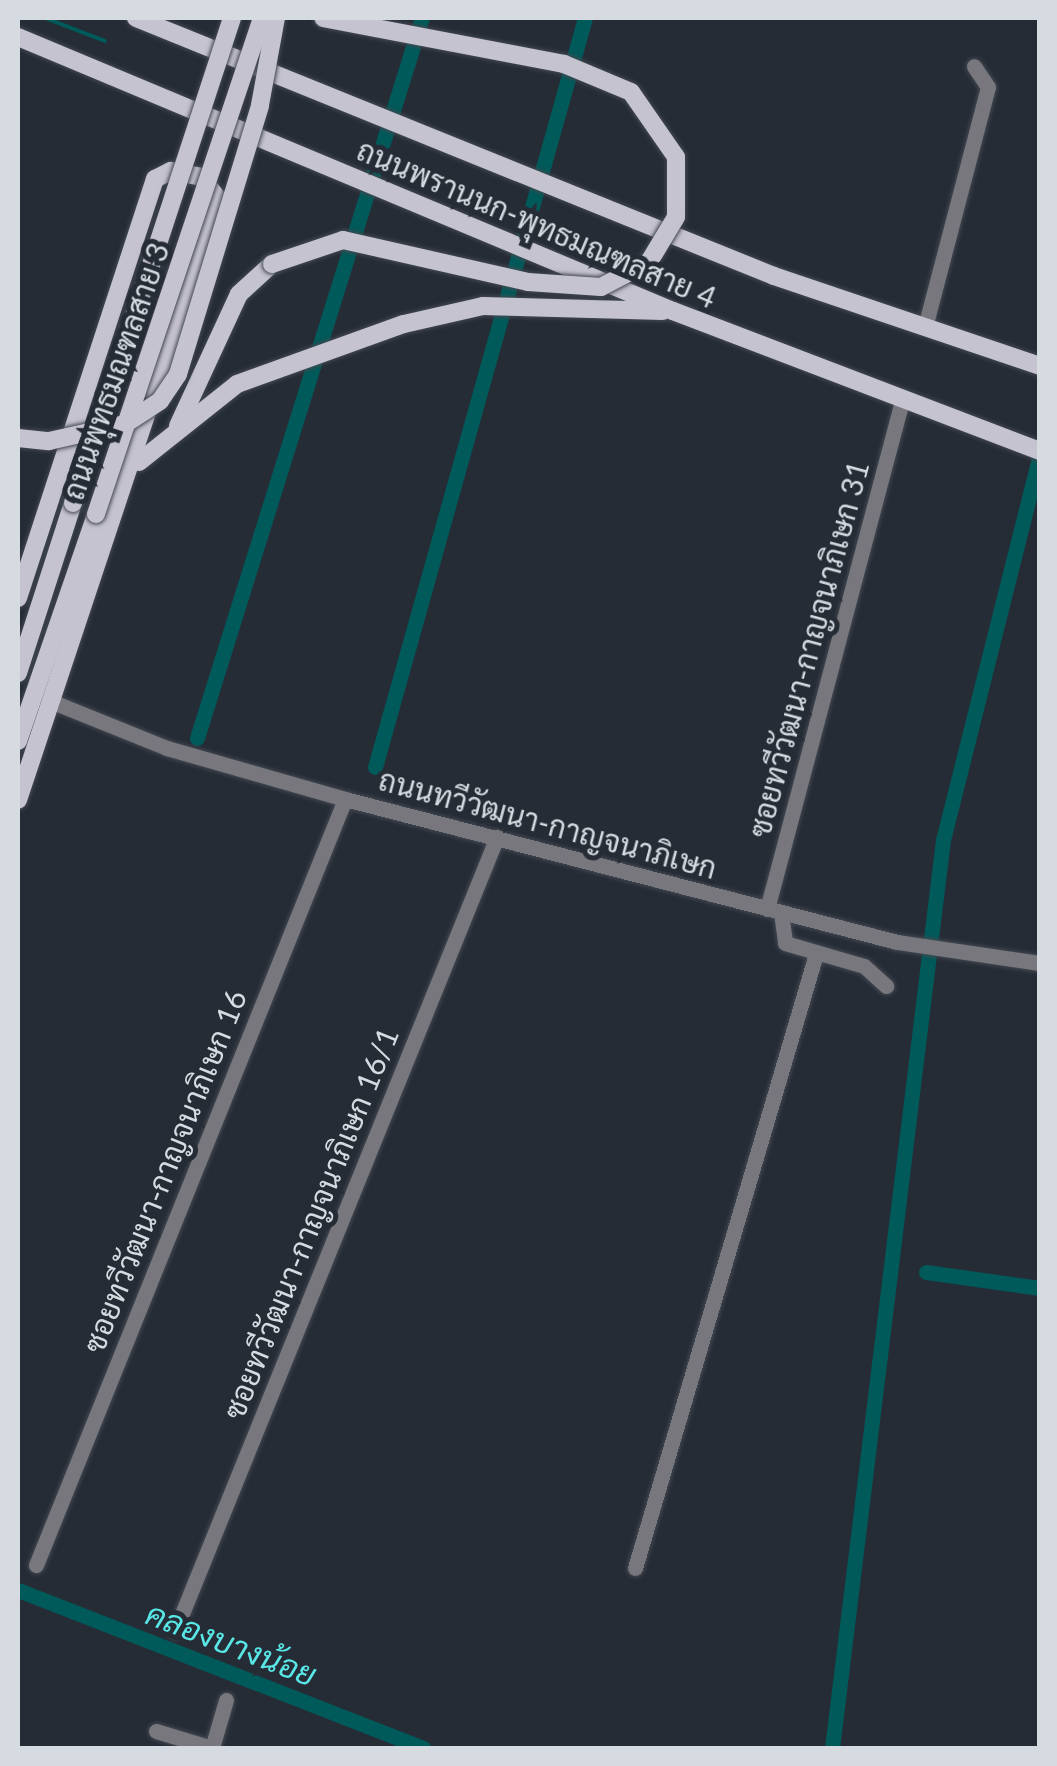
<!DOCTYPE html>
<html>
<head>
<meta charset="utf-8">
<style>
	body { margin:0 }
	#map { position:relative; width:1057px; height:1766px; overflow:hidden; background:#262c36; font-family:Lato,Sarabun,sans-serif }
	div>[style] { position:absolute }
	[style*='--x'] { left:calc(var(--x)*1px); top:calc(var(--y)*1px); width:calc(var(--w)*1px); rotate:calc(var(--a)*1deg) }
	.stream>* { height:4px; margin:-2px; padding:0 2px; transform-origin:2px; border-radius:2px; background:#005a5a }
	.canal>* { height:15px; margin:-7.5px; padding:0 7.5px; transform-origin:7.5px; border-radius:7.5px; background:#005a5a }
	.roads { filter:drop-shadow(0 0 2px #424851) drop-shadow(0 0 2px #424851) }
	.minor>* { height:15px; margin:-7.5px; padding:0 7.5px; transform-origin:7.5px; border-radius:7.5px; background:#78777d }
	.major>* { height:18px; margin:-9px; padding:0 9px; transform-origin:9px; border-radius:9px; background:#c6c3d0 }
	.bridges { filter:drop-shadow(0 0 2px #424851) drop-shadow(0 0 2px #424851) }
	.major-bridge>* { height:18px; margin:-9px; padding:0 9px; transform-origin:9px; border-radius:9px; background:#c6c3d0 }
	span { translate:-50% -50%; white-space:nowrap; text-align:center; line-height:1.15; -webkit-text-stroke:10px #262c36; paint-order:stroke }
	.street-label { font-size:30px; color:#d6dae1 }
	.water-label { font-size:32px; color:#58e6e6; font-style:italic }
	.frame { position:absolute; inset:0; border:20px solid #d6dae1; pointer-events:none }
</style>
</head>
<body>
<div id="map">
	<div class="stream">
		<i style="--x:45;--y:18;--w:64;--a:21"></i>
	</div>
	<div class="canal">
		<i style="--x:197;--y:738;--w:754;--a:-72.65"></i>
		<i style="--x:375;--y:767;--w:778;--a:-74.34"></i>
		<i style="--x:926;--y:1272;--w:115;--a:8"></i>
		<i style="--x:18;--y:1590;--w:435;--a:21.3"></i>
		<i style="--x:832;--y:1748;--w:915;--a:-83.03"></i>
		<i style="--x:943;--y:840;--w:399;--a:-75.9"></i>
	</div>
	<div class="roads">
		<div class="minor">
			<i style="--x:925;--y:327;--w:248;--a:-75.3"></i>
			<i style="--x:988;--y:87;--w:25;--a:-124"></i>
			<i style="--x:53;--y:702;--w:123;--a:22"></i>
			<i style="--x:167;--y:748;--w:185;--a:16"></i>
			<i style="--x:345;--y:799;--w:570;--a:14.52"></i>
			<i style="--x:897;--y:942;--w:145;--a:8.4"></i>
			<i style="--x:767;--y:909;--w:526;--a:-75.12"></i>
			<i style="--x:781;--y:913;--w:30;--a:82"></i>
			<i style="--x:785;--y:943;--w:82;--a:16.2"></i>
			<i style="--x:864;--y:966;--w:30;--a:42"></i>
			<i style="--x:36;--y:1565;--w:826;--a:-68.03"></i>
			<i style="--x:635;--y:1568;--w:640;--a:-73.58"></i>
			<i style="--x:175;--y:1631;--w:857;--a:-67.93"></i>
			<i style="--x:156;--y:1731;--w:59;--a:16.9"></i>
			<i style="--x:212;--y:1748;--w:50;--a:-73.7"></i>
		</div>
		<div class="major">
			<i style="--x:136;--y:18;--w:688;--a:22.02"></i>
			<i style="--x:774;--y:276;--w:281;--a:18.7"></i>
			<i style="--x:18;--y:37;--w:710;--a:22.7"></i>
			<i style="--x:673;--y:311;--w:393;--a:20.9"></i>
			<i style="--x:178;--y:426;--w:145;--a:-65.2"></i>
			<i style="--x:239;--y:294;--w:45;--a:-42.3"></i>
			<i style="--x:139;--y:462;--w:125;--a:-38.5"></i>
			<i style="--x:237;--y:384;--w:177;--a:-19.8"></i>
			<i style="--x:404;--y:324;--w:81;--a:-12.8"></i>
			<i style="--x:483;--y:306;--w:180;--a:1.6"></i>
			<i style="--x:18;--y:598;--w:441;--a:-71.9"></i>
			<i style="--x:155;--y:179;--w:18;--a:-27"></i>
			<i style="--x:171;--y:171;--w:31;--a:11"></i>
			<i style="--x:201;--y:177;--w:28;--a:52"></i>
			<i style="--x:218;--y:199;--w:633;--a:108.41"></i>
			<i style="--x:18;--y:673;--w:179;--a:-72.1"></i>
			<i style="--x:18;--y:741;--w:240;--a:-71"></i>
		</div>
	</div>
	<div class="bridges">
		<div class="major-bridge">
			<i style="--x:272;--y:264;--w:75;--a:-18.7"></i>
			<i style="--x:343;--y:240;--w:190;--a:12.8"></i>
			<i style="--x:528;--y:282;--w:73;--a:3.9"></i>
			<i style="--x:601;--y:287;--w:54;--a:-27.5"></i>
			<i style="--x:649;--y:262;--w:52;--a:-59"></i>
			<i style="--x:676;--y:217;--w:60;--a:-90"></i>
			<i style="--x:676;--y:157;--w:79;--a:-124.7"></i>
			<i style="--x:631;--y:92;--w:73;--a:-157.3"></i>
			<i style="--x:564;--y:64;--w:245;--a:-169.2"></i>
			<i style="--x:18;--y:438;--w:31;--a:6"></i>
			<i style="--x:49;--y:441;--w:78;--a:-12.6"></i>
			<i style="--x:125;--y:424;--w:42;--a:-33.3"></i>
			<i style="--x:160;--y:401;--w:32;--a:-56"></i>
			<i style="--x:178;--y:374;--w:281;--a:-73"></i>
			<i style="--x:260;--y:105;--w:88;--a:-79.6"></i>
			<i style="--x:73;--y:503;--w:510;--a:-71.85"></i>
			<i style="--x:96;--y:514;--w:523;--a:-71.5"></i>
		</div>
	</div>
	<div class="street-label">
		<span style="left:537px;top:223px;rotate:23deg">ถนนพรานนก-พุทธมณฑลสาย 4</span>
		<span style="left:115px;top:371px;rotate:-71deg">ถนนพุทธมณฑลสาย 3</span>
		<span style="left:808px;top:649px;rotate:-75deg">ซอยทวีวัฒนา-กาญจนาภิเษก 31</span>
		<span style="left:548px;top:823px;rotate:15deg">ถนนทวีวัฒนา-กาญจนาภิเษก</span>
		<span style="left:164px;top:1171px;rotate:-68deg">ซอยทวีวัฒนา-กาญจนาภิเษก 16</span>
		<span style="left:310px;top:1223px;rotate:-68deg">ซอยทวีวัฒนา-กาญจนาภิเษก 16/1</span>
	</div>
	<div class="water-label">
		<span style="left:231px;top:1644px;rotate:21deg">คลองบางน้อย</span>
	</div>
	<div class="frame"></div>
</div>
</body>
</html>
